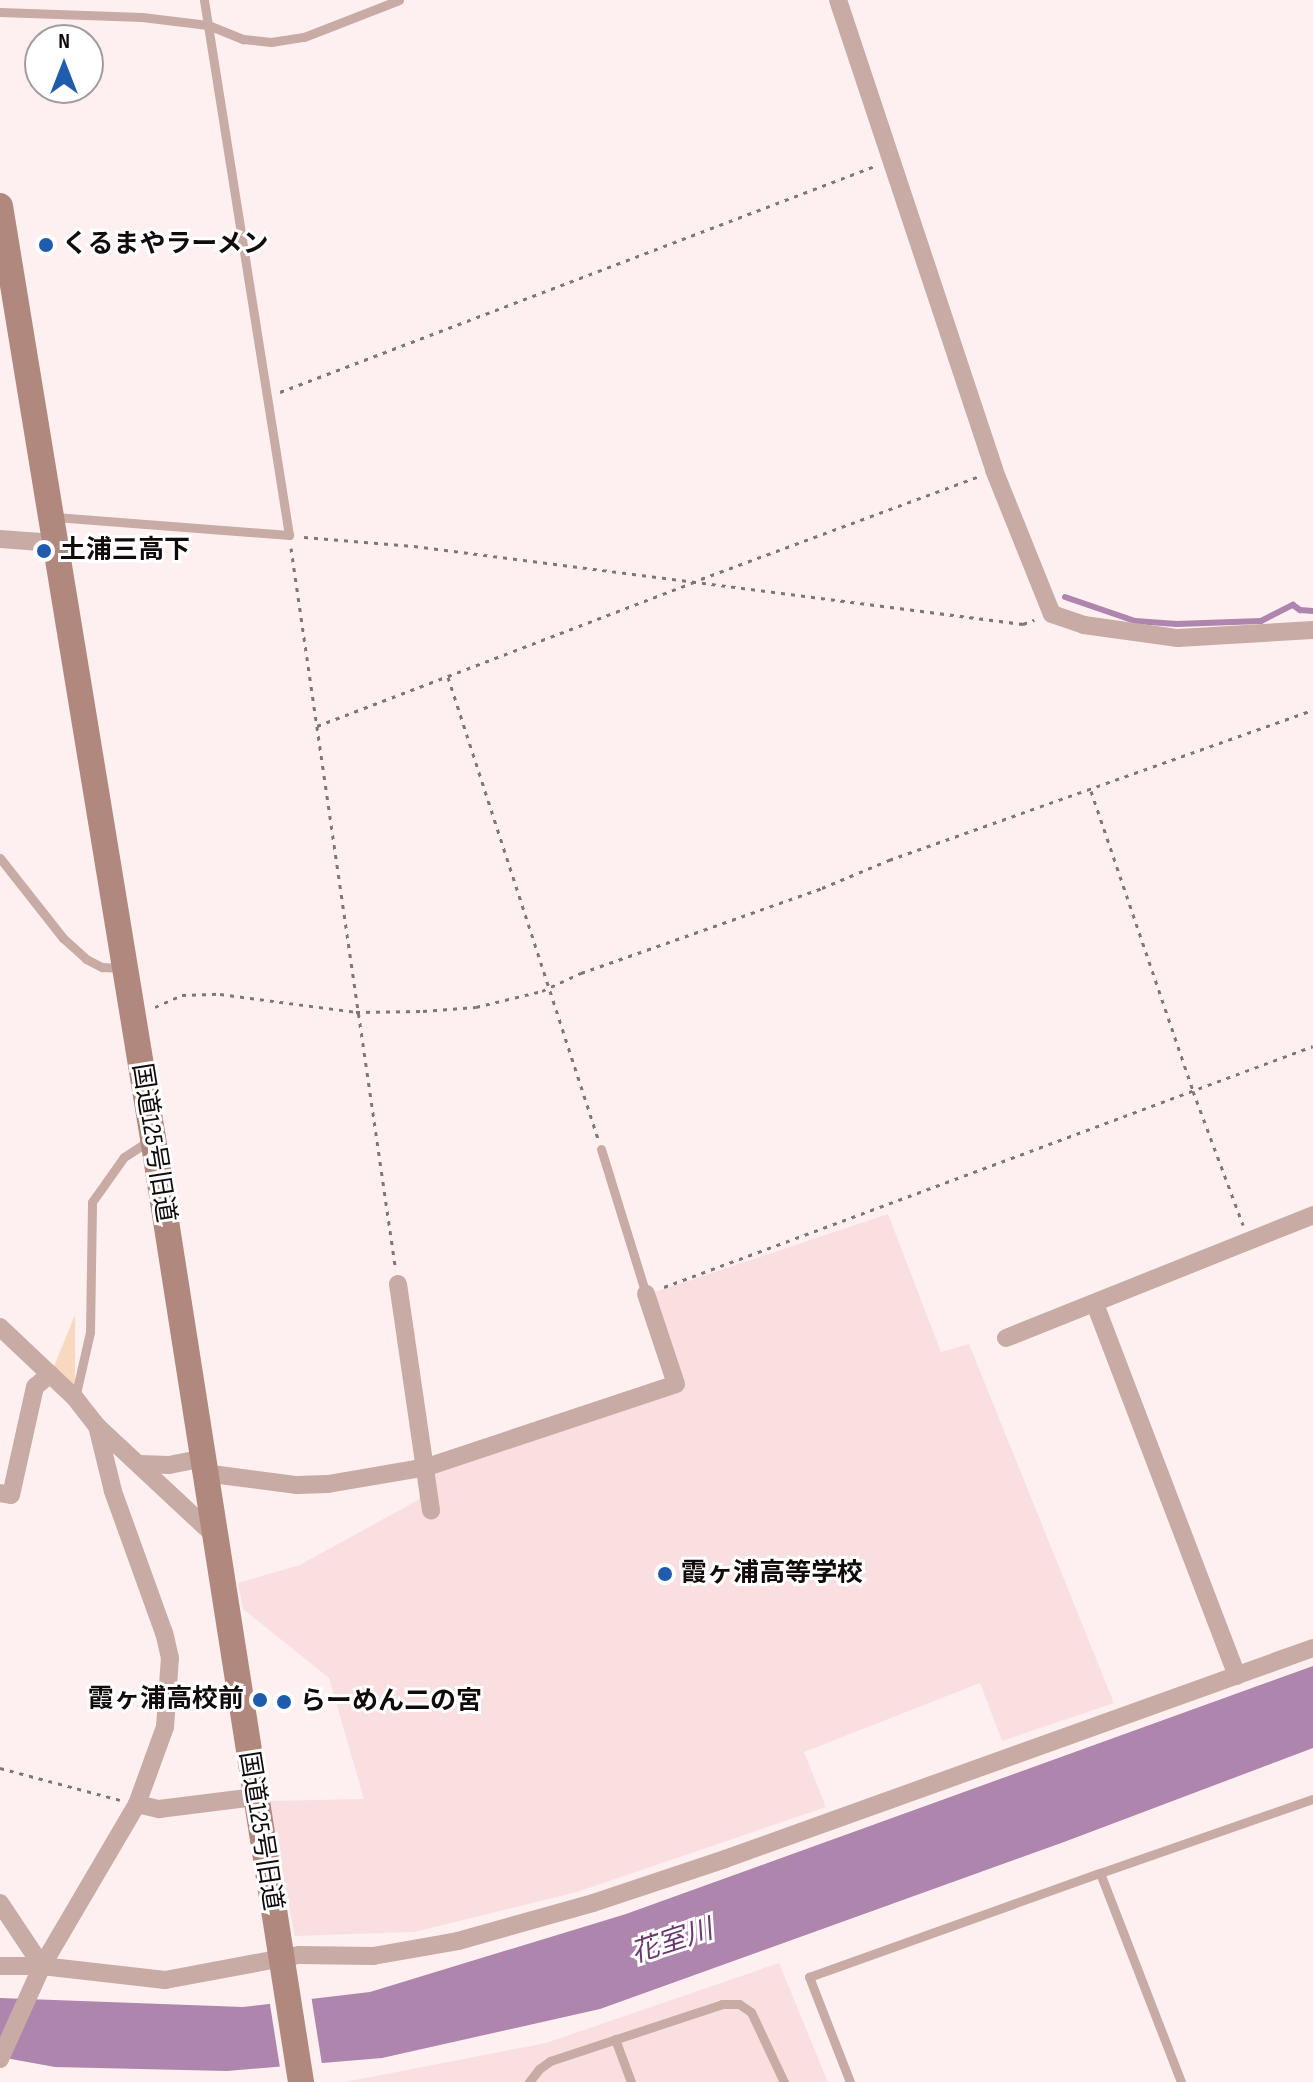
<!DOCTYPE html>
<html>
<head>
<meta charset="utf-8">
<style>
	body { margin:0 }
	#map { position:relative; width:1313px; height:2082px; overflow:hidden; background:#feeff0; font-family:"Sofia Sans Condensed","Noto Sans JP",sans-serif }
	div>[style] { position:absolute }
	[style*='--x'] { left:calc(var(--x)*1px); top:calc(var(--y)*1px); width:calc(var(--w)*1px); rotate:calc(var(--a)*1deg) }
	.built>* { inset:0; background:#fadfe1 }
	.green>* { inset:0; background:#f9d8c0 }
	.water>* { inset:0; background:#ad85ad }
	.pier>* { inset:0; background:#feeff0; transform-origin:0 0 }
	.stream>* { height:6px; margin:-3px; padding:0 3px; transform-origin:3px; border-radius:3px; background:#ad85ad }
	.path>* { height:3px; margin-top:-1.5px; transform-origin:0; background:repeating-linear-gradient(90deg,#807677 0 4px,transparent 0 10px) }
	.lane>* { height:9px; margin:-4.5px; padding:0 4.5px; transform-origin:4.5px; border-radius:4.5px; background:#c7aba4 }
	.street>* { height:18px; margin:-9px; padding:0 9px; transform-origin:9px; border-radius:9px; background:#c7aba4 }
	.secondary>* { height:26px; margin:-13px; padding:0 13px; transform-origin:13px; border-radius:13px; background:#b0887e }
	.dots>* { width:22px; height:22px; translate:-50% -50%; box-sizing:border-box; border:4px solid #fff; border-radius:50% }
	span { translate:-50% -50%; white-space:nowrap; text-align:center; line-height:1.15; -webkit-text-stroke:6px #fff; paint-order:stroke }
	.poi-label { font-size:26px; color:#110b0c; font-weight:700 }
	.left { translate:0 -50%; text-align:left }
	.right { translate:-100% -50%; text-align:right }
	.street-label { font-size:26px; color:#110b0c }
	.water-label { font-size:28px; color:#6d3a6f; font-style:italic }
	.north { position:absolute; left:24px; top:24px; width:80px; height:80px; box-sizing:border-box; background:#fff; border:2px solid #a09d9e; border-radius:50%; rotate:0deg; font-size:22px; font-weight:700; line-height:32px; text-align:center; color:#110b0c }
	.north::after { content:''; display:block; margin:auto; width:28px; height:36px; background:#205cad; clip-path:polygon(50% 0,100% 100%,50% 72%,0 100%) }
</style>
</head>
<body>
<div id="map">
	<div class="built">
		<i style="clip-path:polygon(888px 1214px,941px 1352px,969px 1344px,1114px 1703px,1002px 1741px,980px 1683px,804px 1752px,826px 1807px,577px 1892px,414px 1932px,295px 1936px,268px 1801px,364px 1799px,329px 1678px,243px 1609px,238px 1583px,300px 1565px,418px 1500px,433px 1466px,675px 1381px,655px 1292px)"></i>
		<i style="clip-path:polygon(779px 1963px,828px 2082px,345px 2082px,546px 2043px)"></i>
	</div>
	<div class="green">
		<i style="clip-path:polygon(75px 1315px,75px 1398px,52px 1371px)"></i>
	</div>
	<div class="water">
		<i style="clip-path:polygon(1313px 1666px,1313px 1748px,1064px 1842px,600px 2009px,382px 2058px,227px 2071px,55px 2067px,0 2057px,0 1998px,243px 2007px,370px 1992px,626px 1914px)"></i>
	</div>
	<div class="pier">
		<i style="left:311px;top:1995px;width:73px;height:42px;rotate:81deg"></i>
	</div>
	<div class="stream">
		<i style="--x:1065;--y:597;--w:74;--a:18.9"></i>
		<i style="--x:1135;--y:621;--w:42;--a:4.1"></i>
		<i style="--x:1177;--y:624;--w:84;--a:-2"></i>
		<i style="--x:1261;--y:621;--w:36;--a:-27"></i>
		<i style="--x:1293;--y:605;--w:9;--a:36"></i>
		<i style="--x:1300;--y:610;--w:13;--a:4"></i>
	</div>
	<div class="path">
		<i style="--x:280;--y:392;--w:636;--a:-20.8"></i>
		<i style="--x:304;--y:537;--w:110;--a:4.7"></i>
		<i style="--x:414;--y:546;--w:614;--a:7.3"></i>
		<i style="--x:1023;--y:624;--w:12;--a:-20"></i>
		<i style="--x:291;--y:548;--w:725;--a:81.75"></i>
		<i style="--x:701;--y:579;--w:296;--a:-20.3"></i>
		<i style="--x:448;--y:677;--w:485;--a:72"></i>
		<i style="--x:317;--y:726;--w:404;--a:-20.9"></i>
		<i style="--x:1091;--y:791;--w:317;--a:71.2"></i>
		<i style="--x:1193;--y:1091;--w:143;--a:69.5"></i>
		<i style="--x:155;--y:1007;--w:30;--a:-24"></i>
		<i style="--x:182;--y:995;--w:38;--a:-2"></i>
		<i style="--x:220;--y:994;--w:137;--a:7.5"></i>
		<i style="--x:356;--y:1012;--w:67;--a:-0.9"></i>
		<i style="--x:423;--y:1011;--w:53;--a:-4.3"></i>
		<i style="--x:476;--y:1007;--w:68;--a:-13.6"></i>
		<i style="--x:542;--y:991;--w:43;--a:-24.8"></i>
		<i style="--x:581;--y:973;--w:256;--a:-19.4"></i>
		<i style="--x:822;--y:888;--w:73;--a:-22.7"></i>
		<i style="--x:889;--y:860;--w:450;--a:-19.5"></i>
		<i style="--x:664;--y:1287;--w:692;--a:-20.37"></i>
		<i style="--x:0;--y:1768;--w:124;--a:14.9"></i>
	</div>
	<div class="lane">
		<i style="--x:0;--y:12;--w:142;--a:2"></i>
		<i style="--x:142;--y:17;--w:66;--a:6.9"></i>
		<i style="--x:208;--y:25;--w:38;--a:22"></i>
		<i style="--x:243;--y:39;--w:28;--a:6"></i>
		<i style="--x:271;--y:42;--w:33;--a:-9"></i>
		<i style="--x:304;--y:37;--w:102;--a:-21.3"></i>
		<i style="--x:55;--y:517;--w:235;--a:4.4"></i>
		<i style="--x:289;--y:535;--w:542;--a:-99.03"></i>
		<i style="--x:0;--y:858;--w:102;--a:51.8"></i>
		<i style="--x:63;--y:938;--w:31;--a:42"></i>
		<i style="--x:86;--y:959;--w:18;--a:27"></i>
		<i style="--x:102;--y:967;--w:19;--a:3"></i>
		<i style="--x:601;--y:1149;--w:152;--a:72.8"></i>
		<i style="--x:75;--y:1398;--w:68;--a:-77.2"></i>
		<i style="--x:90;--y:1332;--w:130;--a:-89.1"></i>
		<i style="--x:92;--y:1202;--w:55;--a:-54.6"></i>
		<i style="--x:124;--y:1157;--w:31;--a:-33"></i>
		<i style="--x:1100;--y:1873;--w:225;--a:-19.2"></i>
		<i style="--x:615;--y:2039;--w:46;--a:69.6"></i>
		<i style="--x:529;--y:2082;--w:16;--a:-52"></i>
		<i style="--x:539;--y:2069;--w:14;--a:-36"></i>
		<i style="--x:550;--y:2061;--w:181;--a:-18.3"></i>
		<i style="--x:722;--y:2004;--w:17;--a:0"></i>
		<i style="--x:739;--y:2004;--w:14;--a:34"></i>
		<i style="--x:751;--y:2012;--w:77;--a:64.8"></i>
		<i style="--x:850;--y:2082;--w:113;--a:-111.3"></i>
		<i style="--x:809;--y:1977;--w:309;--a:-19.7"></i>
		<i style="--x:1100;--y:1873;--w:224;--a:68.8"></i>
	</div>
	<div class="street">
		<i style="--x:838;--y:0;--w:495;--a:71.6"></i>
		<i style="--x:994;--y:470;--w:155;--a:68.1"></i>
		<i style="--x:1052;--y:614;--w:34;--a:19"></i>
		<i style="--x:1084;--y:625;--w:95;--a:7.9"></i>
		<i style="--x:1178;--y:638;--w:135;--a:-3.4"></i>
		<i style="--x:0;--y:539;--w:54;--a:4.2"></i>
		<i style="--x:398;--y:1284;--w:229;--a:81.7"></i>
		<i style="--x:1095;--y:1304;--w:398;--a:69.1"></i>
		<i style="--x:0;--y:1327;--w:103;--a:43.4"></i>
		<i style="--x:75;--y:1398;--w:36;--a:52"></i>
		<i style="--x:97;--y:1426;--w:158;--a:43"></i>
		<i style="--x:1006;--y:1338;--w:331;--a:-21.8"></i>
		<i style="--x:139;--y:1464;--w:30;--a:2"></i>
		<i style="--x:169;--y:1465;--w:33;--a:-11"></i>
		<i style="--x:204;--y:1473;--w:94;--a:7.4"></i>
		<i style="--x:297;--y:1485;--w:31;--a:-2"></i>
		<i style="--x:328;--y:1484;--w:100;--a:-9.7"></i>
		<i style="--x:427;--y:1467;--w:262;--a:-18.4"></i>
		<i style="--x:676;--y:1384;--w:95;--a:-108.4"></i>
		<i style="--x:0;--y:1493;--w:11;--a:10"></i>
		<i style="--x:11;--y:1495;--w:111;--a:-77.5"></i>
		<i style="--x:35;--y:1387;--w:20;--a:-41"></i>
		<i style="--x:137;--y:1804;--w:23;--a:13"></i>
		<i style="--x:159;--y:1809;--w:97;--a:-7.1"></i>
		<i style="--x:0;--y:1903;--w:76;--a:56.3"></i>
		<i style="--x:0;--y:1966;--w:42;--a:0"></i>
		<i style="--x:42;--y:1966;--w:124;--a:6.5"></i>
		<i style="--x:165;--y:1980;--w:136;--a:-10.6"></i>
		<i style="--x:299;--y:1955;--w:74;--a:0.8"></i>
		<i style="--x:373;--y:1956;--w:86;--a:-10"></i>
		<i style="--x:458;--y:1941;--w:140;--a:-15.7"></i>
		<i style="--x:593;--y:1903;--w:139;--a:-18.4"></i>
		<i style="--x:725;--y:1859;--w:625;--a:-19.74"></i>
		<i style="--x:0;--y:2059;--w:102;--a:-65.7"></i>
		<i style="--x:42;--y:1966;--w:188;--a:-59.6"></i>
		<i style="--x:137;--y:1804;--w:82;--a:-70"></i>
		<i style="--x:165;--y:1727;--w:69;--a:-85.9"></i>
		<i style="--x:170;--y:1658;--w:26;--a:-103"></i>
		<i style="--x:164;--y:1633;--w:151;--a:-109.8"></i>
		<i style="--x:113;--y:1491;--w:67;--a:-103.8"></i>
	</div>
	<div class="secondary">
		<i style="--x:0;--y:206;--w:944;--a:80.68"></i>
		<i style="--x:153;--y:1138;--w:956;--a:81.09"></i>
	</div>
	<div class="dots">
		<i style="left:46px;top:245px;background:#205cad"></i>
		<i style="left:44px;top:551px;background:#205cad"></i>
		<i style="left:665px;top:1574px;background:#205cad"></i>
		<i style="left:260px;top:1700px;background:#205cad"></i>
		<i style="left:284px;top:1702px;background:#205cad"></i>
	</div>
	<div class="poi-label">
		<span class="left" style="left:62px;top:245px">くるまやラーメン</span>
		<span class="left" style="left:60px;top:551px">土浦三高下</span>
		<span class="left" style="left:681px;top:1574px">霞ヶ浦高等学校</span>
		<span class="right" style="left:244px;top:1700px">霞ヶ浦高校前</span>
		<span class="left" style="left:300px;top:1702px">らーめん二の宮</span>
	</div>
	<div class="street-label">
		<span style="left:153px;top:1143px;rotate:81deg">国道125号旧道</span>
		<span style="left:260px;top:1831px;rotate:81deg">国道125号旧道</span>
	</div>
	<div class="water-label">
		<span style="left:672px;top:1942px;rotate:-18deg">花室川</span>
	</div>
	<div class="north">N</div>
</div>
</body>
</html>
